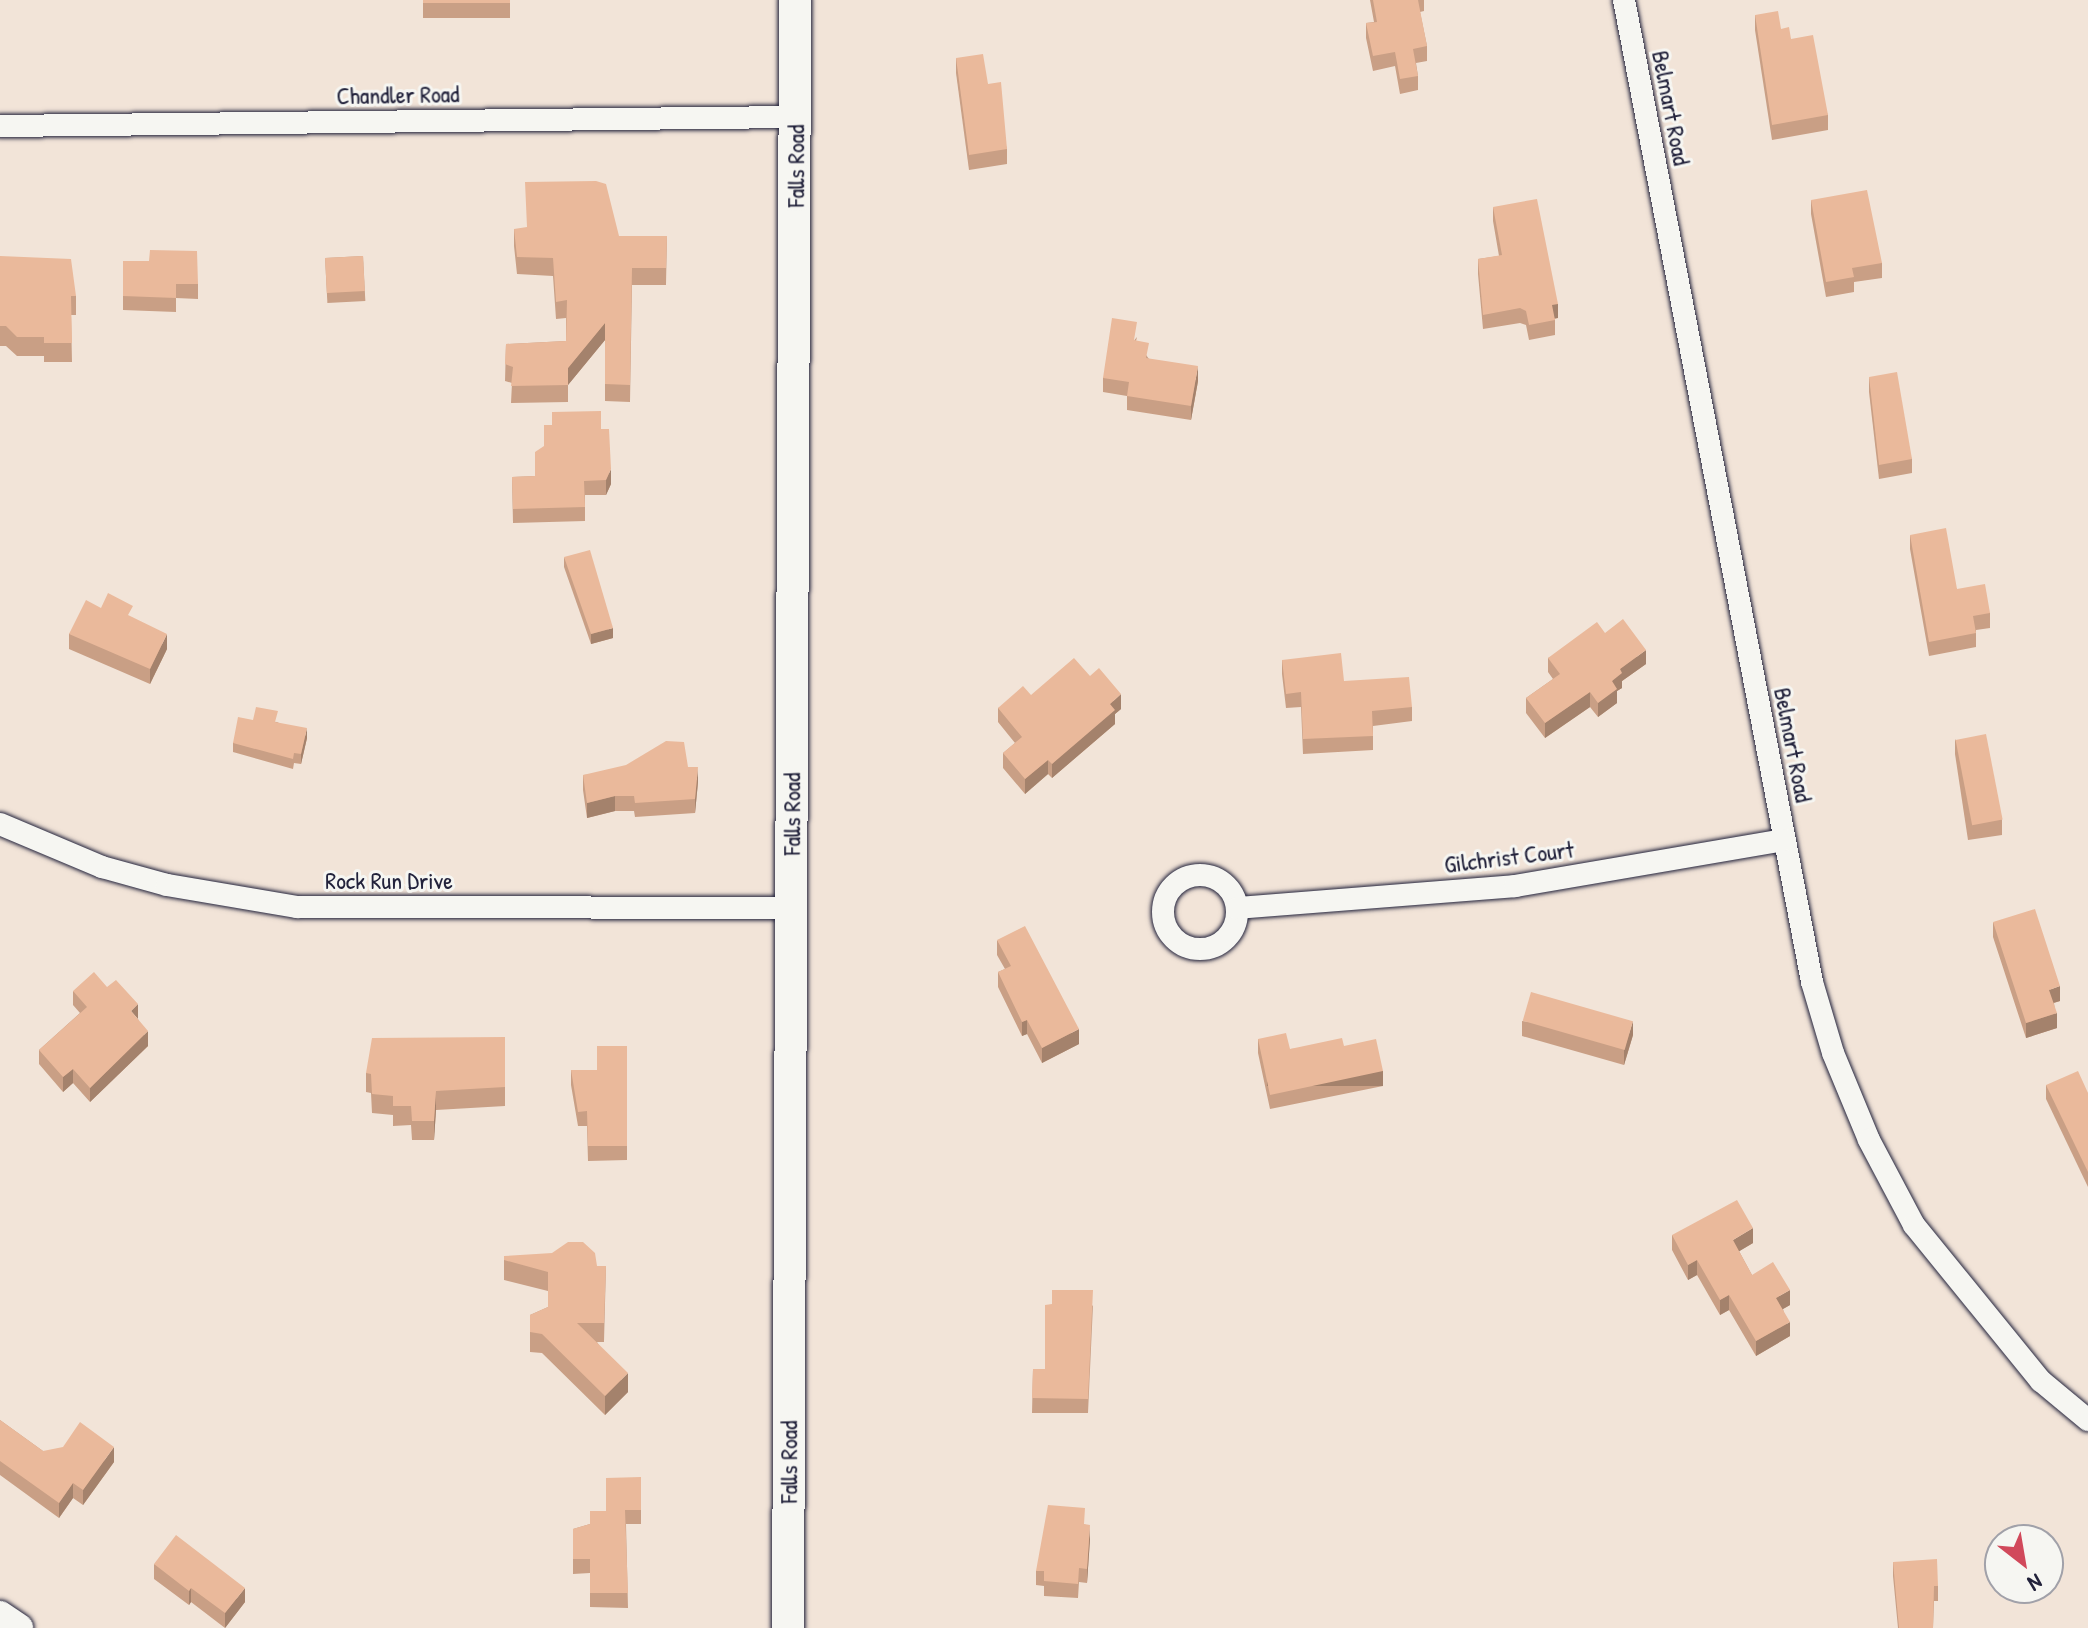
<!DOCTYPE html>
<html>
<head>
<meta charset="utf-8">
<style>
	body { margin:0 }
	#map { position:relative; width:2088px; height:1628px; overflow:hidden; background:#f2e4d8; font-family:"Patrick Hand",sans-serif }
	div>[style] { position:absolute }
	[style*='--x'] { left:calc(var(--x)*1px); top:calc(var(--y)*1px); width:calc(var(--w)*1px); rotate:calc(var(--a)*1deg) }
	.roads { filter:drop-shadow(0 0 2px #22223b) drop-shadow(0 0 2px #22223b) }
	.minor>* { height:22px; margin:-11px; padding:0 11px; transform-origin:11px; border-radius:11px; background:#f6f6f2 }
	.minor>.ring { margin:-11px; padding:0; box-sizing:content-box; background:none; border:22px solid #f6f6f2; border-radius:50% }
	.tertiary>* { height:28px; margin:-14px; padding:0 14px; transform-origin:14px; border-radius:14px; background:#f6f6f2 }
	.secondary>* { height:32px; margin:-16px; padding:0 16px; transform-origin:16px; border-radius:16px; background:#f6f6f2 }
	.wall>* { inset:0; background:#c99f85; transform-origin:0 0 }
	.shaded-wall>* { inset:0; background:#a4826c; transform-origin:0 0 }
	.building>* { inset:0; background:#eab99b; transform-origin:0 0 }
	span { translate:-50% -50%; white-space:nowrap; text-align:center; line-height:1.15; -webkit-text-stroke:6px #f6f6f2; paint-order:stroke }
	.street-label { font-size:24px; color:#22223b }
	.north { position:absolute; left:1984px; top:1524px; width:80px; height:80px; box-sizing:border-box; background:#f6f6f2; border:2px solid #a1a1a9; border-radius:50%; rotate:149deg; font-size:22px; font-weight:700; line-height:32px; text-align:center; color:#22223b }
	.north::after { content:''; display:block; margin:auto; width:28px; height:36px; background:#d1495b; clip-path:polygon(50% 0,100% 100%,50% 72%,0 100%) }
</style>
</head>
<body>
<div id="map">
	<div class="roads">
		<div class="minor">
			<i style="--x:1624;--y:0;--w:1000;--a:79.16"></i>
			<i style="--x:1812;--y:982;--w:74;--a:73.5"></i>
			<i style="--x:1833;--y:1053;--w:94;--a:67.5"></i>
			<i style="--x:1869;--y:1140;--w:96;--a:62.1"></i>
			<i style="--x:1914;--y:1225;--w:201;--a:50.9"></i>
			<i style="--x:2041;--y:1381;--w:61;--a:39.7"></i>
			<i style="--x:0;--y:126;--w:796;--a:-0.65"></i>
			<i style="--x:0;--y:824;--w:111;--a:22.9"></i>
			<i style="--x:102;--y:867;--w:67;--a:15.5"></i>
			<i style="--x:167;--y:885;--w:132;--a:9.6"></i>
			<i style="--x:297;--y:907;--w:495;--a:0.1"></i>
			<i class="ring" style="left:1163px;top:875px;width:52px;height:52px"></i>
			<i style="--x:1237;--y:908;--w:279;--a:-4.5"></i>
			<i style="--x:1515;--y:886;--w:273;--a:-9.7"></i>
		</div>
		<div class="tertiary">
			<i style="--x:0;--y:1615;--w:23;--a:34"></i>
		</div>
		<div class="secondary">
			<i style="--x:788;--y:1628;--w:1628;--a:-89.75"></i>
		</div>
	</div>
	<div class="wall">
		<i style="left:423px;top:0;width:87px;height:18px"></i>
		<i style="clip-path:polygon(1370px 0,1424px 0,1424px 11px,1420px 12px,1427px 46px,1427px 61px,1416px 63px,1418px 76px,1418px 90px,1400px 94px,1395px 66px,1373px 71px,1366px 38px,1366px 23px,1374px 22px)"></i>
		<i style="clip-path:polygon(1755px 15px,1781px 29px,1791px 39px,1828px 115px,1828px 130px,1772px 140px,1755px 30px)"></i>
		<i style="clip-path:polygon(956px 58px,988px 84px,1007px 149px,1007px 164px,969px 170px,956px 73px)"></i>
		<i style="clip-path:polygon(1811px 200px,1882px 263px,1882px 278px,1854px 282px,1854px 292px,1826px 297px,1811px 214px)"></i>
		<i style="clip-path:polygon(1493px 207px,1558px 318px,1555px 319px,1555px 335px,1529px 340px,1526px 325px,1520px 323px,1483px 329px,1478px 274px,1478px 259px,1499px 256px,1493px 221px)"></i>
		<i style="clip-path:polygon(514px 229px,619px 236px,667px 236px,666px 285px,632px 285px,630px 402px,605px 401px,605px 340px,568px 385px,568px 402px,511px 403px,512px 383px,505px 381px,506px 344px,566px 341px,566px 318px,556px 319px,553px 276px,517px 274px,514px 246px)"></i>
		<i style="clip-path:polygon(0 256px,76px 296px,76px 315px,71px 315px,72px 362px,44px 362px,44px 356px,17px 356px,6px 346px,0 346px)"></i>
		<i style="left:363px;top:256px;width:45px;height:38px;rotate:87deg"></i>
		<i style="clip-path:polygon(123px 261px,198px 284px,198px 299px,176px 298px,176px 312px,123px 310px)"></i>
		<i style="clip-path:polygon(1137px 337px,1136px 341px,1149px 359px,1198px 381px,1191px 420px,1127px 410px,1127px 396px,1103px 392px,1103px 378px)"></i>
		<i style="clip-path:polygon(1869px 377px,1912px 459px,1912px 473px,1879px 479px,1869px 392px)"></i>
		<i style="clip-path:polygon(601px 429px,611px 484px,606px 495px,585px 495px,585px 521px,513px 523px,512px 477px,535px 476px)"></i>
		<i style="clip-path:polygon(1910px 535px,1957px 589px,1990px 613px,1990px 628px,1976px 630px,1976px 647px,1929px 656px,1910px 549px)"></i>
		<i style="clip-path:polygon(564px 557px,613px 638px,591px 644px,564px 567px)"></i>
		<i style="clip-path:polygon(101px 608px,133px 618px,167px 649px,150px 684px,69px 649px,69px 634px)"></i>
		<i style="clip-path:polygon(1605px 633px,1646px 664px,1622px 681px,1622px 688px,1617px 691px,1617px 703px,1598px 717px,1590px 707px,1545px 738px,1526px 713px,1526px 698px,1553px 679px,1548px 672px,1548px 658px)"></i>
		<i style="clip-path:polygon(1282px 660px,1412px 707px,1412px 721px,1373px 726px,1373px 750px,1303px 754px,1301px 707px,1286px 708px,1282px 674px)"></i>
		<i style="clip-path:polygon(1090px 676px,1121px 709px,1115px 714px,1115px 724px,1052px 778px,1048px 774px,1025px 794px,1003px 768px,1003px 753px,1015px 743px,998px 722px,998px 708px)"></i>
		<i style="clip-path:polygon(253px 720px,277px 722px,307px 738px,301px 764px,294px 763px,293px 769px,233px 752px,233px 743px)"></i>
		<i style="clip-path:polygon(1955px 739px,2002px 820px,2002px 835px,1968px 840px,1955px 754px)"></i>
		<i style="clip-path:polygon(688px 767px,698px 782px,695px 813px,635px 817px,634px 811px,615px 811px,587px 818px,583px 790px,583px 775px)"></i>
		<i style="clip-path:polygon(1993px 922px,2060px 1001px,2054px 1003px,2057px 1028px,2026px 1038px,1993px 937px)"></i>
		<i style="clip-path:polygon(997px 940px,1079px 1044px,1042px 1063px,1027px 1034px,1022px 1036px,998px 987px,998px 972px,1005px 969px,997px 955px)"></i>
		<i style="clip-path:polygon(73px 991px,138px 1019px,148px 1046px,90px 1102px,73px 1083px,63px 1092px,39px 1064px,39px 1050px,80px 1013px,73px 1005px)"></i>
		<i style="clip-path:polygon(1522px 1021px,1633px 1035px,1624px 1065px,1522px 1036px)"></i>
		<i style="clip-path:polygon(505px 1037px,505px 1106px,436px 1110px,434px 1140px,412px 1140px,411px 1125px,393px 1126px,393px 1115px,372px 1113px,371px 1093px,366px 1092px,366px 1073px)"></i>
		<i style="clip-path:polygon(1258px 1039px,1290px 1049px,1344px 1046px,1383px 1086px,1270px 1109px,1258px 1053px)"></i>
		<i style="clip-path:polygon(627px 1046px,627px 1160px,588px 1161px,587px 1126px,578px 1126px,571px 1085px,571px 1070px,597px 1070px)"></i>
		<i style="clip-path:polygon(2046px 1085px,2088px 1093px,2088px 1187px,2046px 1099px)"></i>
		<i style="clip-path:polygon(1672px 1235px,1753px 1243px,1739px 1251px,1752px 1275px,1790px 1305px,1783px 1309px,1790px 1336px,1756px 1356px,1729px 1310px,1720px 1315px,1697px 1275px,1688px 1280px,1672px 1250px)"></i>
		<i style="clip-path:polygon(504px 1256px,597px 1266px,606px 1266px,604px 1342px,597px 1342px,628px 1392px,605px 1415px,542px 1353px,530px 1352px,530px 1315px,548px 1307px,548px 1291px,504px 1280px)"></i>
		<i style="clip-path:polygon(1093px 1305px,1088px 1413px,1032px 1413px,1033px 1369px,1045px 1369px)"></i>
		<i style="clip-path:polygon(0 1420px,43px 1451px,114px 1462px,83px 1505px,73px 1498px,59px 1518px,0 1475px)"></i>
		<i style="clip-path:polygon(641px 1477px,641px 1524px,626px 1524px,628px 1608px,590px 1607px,590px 1573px,573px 1574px,573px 1529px,590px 1524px,606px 1511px)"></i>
		<i style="clip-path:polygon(1085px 1524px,1090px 1539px,1087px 1583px,1079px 1582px,1078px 1598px,1044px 1596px,1044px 1586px,1036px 1585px,1036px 1571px)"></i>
		<i style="clip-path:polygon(1893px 1562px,1938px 1586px,1938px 1601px,1934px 1601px,1933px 1628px,1898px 1628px,1893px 1576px)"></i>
		<i style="clip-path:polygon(154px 1564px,245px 1602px,225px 1628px,191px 1602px,189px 1605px,154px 1579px)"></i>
	</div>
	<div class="shaded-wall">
		<i style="left:1558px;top:304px;width:14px;height:6px;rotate:90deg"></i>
		<i style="clip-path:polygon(605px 323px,605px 340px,568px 385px,568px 402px,568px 368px)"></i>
		<i style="clip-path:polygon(1198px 366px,1198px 381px,1191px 420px,1191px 406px)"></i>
		<i style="clip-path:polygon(611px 469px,611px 484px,606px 495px,606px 480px)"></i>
		<i style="clip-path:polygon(613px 628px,613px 638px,591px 644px,591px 634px)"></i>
		<i style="clip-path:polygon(167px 634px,167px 649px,150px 684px,150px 669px)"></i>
		<i style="clip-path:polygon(1646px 650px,1646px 664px,1622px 681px,1622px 688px,1617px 691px,1617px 703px,1598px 717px,1598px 703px,1620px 669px)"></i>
		<i style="clip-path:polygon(1590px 692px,1590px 707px,1545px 738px,1545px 723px)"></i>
		<i style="clip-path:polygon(1121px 694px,1121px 709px,1115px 714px,1115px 724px,1052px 778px,1052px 764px,1110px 704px)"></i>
		<i style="clip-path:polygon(307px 728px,307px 738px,301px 764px,301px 754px)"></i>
		<i style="clip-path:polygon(1048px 760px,1048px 774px,1025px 794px,1025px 779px)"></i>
		<i style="clip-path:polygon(698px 767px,698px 782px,695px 813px,695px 799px)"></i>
		<i style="clip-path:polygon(615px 796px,615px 811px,587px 818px,587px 803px)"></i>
		<i style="clip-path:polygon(2060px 986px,2060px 1001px,2049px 1004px,2049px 990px)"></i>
		<i style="clip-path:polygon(138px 1004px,138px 1019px,131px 1011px)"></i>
		<i style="clip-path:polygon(2057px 1013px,2057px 1028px,2026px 1038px,2026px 1023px)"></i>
		<i style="clip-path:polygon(1027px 1020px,1027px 1034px,1022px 1036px,1022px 1022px)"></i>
		<i style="clip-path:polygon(1633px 1021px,1633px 1035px,1624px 1065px,1624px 1050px)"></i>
		<i style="clip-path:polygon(1079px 1029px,1079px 1044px,1042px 1063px,1042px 1048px)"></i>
		<i style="clip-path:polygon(148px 1031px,148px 1046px,90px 1102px,90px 1088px)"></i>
		<i style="clip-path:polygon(73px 1069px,73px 1083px,63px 1092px,63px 1077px)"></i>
		<i style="left:1383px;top:1071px;width:15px;height:116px;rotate:90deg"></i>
		<i style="clip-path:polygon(436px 1091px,436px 1110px,434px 1140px,434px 1121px)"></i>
		<i style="clip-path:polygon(1753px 1228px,1753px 1243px,1733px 1255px,1733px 1240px)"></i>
		<i style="clip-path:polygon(1697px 1260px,1697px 1275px,1688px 1280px,1688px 1265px)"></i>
		<i style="clip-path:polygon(1790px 1290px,1790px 1305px,1776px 1313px,1776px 1298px)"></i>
		<i style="clip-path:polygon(1729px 1295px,1729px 1310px,1720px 1315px,1720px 1300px)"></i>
		<i style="clip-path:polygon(1790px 1322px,1790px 1336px,1756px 1356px,1756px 1341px)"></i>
		<i style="clip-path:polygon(628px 1373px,628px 1392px,605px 1415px,605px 1396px)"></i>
		<i style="clip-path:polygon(114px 1447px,114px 1462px,83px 1505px,83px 1490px)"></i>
		<i style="clip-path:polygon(73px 1483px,73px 1498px,59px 1518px,59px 1503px)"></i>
		<i style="clip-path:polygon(1090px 1525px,1090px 1539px,1087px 1583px,1087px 1569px)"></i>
		<i style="clip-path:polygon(191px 1588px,191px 1602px,189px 1605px,189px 1591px)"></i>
		<i style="clip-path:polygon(245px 1588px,245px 1602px,225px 1628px,225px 1613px)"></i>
	</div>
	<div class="building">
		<i style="left:423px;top:0;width:87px;height:3px"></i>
		<i style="clip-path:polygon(1373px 0,1418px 0,1427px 46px,1413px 49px,1418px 76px,1400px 79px,1395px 52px,1373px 56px,1366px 23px,1377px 22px)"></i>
		<i style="clip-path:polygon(1778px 11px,1781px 29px,1789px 27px,1791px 39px,1813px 35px,1828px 115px,1772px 125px,1755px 15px)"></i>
		<i style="clip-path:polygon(983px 54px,988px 84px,1001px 82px,1007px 149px,969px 155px,956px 58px)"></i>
		<i style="clip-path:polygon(596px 181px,606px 184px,619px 236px,667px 236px,666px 268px,632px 268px,630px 385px,605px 384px,605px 323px,568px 368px,568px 385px,511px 386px,513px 367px,505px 364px,506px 344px,566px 341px,567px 300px,556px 302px,553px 258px,517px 257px,514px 229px,527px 227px,525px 182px)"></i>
		<i style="clip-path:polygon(1867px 190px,1882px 263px,1852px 268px,1854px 277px,1826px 282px,1811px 200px)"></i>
		<i style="clip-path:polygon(1537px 199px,1558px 304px,1552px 305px,1555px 320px,1529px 325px,1526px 311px,1520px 308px,1483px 315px,1478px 259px,1502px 255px,1493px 207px)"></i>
		<i style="clip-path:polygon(150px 250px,197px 251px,198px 284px,176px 284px,176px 298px,123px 296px,123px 261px,149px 261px)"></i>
		<i style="clip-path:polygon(0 256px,71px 259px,76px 296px,71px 296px,72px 343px,44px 343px,44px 337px,17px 337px,6px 326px,0 326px)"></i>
		<i style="left:363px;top:256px;width:35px;height:38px;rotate:87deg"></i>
		<i style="clip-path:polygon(1112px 318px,1137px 322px,1134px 340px,1149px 343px,1146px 358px,1198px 366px,1191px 406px,1127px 396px,1129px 382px,1103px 378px)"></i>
		<i style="clip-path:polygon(1897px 372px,1912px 459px,1879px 465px,1869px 377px)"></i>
		<i style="clip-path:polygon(601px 411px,601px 429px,609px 429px,611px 469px,606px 480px,584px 481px,585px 507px,513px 509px,512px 477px,535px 476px,535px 452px,544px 446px,544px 425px,552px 425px,552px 412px)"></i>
		<i style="clip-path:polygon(1946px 528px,1957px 589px,1985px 584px,1990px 613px,1973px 616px,1976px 633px,1929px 642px,1910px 535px)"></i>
		<i style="clip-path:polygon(590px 550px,613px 628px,591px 634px,564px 557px)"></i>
		<i style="clip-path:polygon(108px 593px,133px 606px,128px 615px,167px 634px,150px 669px,69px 634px,86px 600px,101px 608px)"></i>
		<i style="clip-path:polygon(1623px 619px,1646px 650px,1620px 669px,1622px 673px,1612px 681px,1617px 689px,1598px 703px,1590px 692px,1545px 723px,1526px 698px,1560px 674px,1548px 658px,1597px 622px,1605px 633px)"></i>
		<i style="clip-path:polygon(1341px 653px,1344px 681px,1409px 677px,1412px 707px,1372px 711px,1373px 736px,1303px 739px,1301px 692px,1286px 694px,1282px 660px)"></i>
		<i style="clip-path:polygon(1074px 658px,1090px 676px,1099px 668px,1121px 694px,1110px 704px,1115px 710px,1052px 764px,1048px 760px,1025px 779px,1003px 753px,1022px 737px,998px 708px,1023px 686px,1031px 695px)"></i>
		<i style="clip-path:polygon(256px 707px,278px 711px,275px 722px,307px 728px,301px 754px,294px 753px,293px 759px,233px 743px,238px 717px,253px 720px)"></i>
		<i style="left:1986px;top:734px;width:87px;height:31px;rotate:79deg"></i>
		<i style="clip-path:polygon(666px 741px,684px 742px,688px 767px,698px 767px,695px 799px,635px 803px,634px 796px,615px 796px,587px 803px,583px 775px,626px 765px)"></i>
		<i style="clip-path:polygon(2035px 909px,2060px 986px,2049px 990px,2057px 1013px,2026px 1023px,1993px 922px)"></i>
		<i style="clip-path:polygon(1025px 926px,1079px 1029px,1042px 1048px,1027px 1020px,1022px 1022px,998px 972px,1011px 966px,997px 940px)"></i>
		<i style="clip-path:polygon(94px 972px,107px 987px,116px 980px,138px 1004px,131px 1011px,148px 1031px,90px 1088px,73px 1069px,63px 1077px,39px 1050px,87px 1007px,73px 991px)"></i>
		<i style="left:1531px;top:992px;width:106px;height:30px;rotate:16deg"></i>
		<i style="clip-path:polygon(1286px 1033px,1290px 1049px,1342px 1038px,1344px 1046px,1376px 1039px,1383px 1071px,1270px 1095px,1258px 1039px)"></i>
		<i style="clip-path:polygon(505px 1037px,505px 1087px,436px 1091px,434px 1121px,412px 1121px,411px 1106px,393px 1106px,393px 1096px,372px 1094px,371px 1074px,366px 1073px,372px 1038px)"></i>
		<i style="clip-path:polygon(597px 1046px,627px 1046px,627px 1146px,588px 1146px,587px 1111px,578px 1112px,571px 1070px,597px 1070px)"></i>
		<i style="clip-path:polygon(2078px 1071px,2088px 1093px,2088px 1172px,2046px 1085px)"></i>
		<i style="clip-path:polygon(1737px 1200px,1753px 1228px,1733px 1240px,1752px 1275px,1773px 1262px,1790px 1290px,1776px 1298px,1790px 1322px,1756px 1341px,1729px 1295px,1720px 1300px,1697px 1260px,1688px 1265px,1672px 1235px)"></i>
		<i style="clip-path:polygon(568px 1242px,583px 1242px,595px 1253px,597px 1266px,606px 1266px,604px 1323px,577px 1323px,628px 1373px,605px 1396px,542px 1334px,530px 1332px,530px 1315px,548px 1307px,548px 1272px,504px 1260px,504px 1256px,552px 1253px)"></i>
		<i style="clip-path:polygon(1052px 1290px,1093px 1290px,1088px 1399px,1032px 1398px,1033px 1369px,1045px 1369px,1045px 1305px,1052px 1304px)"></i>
		<i style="clip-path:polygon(0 1420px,43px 1451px,63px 1447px,80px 1422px,114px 1447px,83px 1490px,73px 1483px,59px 1503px,0 1461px)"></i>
		<i style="clip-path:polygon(641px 1477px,641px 1510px,625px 1510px,628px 1593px,590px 1593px,590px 1559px,573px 1559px,573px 1529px,590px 1524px,590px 1511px,606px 1511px,606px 1478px)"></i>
		<i style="clip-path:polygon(1048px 1505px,1085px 1508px,1084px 1524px,1090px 1525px,1087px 1569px,1079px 1568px,1078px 1584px,1044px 1581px,1044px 1571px,1036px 1571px)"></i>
		<i style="clip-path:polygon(176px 1535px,245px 1588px,225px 1613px,191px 1588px,189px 1591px,154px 1564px)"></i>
		<i style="clip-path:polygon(1937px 1559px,1938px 1586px,1934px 1586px,1933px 1628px,1899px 1628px,1893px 1562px)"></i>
	</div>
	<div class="street-label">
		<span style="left:398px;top:95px;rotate:-1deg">Chandler Road</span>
		<span style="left:1671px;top:108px;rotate:79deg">Belmart Road</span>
		<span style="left:796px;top:166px;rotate:-90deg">Falls Road</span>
		<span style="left:1793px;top:745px;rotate:79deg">Belmart Road</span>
		<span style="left:792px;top:814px;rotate:-90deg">Falls Road</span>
		<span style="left:1509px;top:857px;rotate:-7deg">Gilchrist Court</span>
		<span style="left:389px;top:881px">Rock Run Drive</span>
		<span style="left:789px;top:1462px;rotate:-90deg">Falls Road</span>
	</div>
	<div class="north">N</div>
</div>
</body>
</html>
